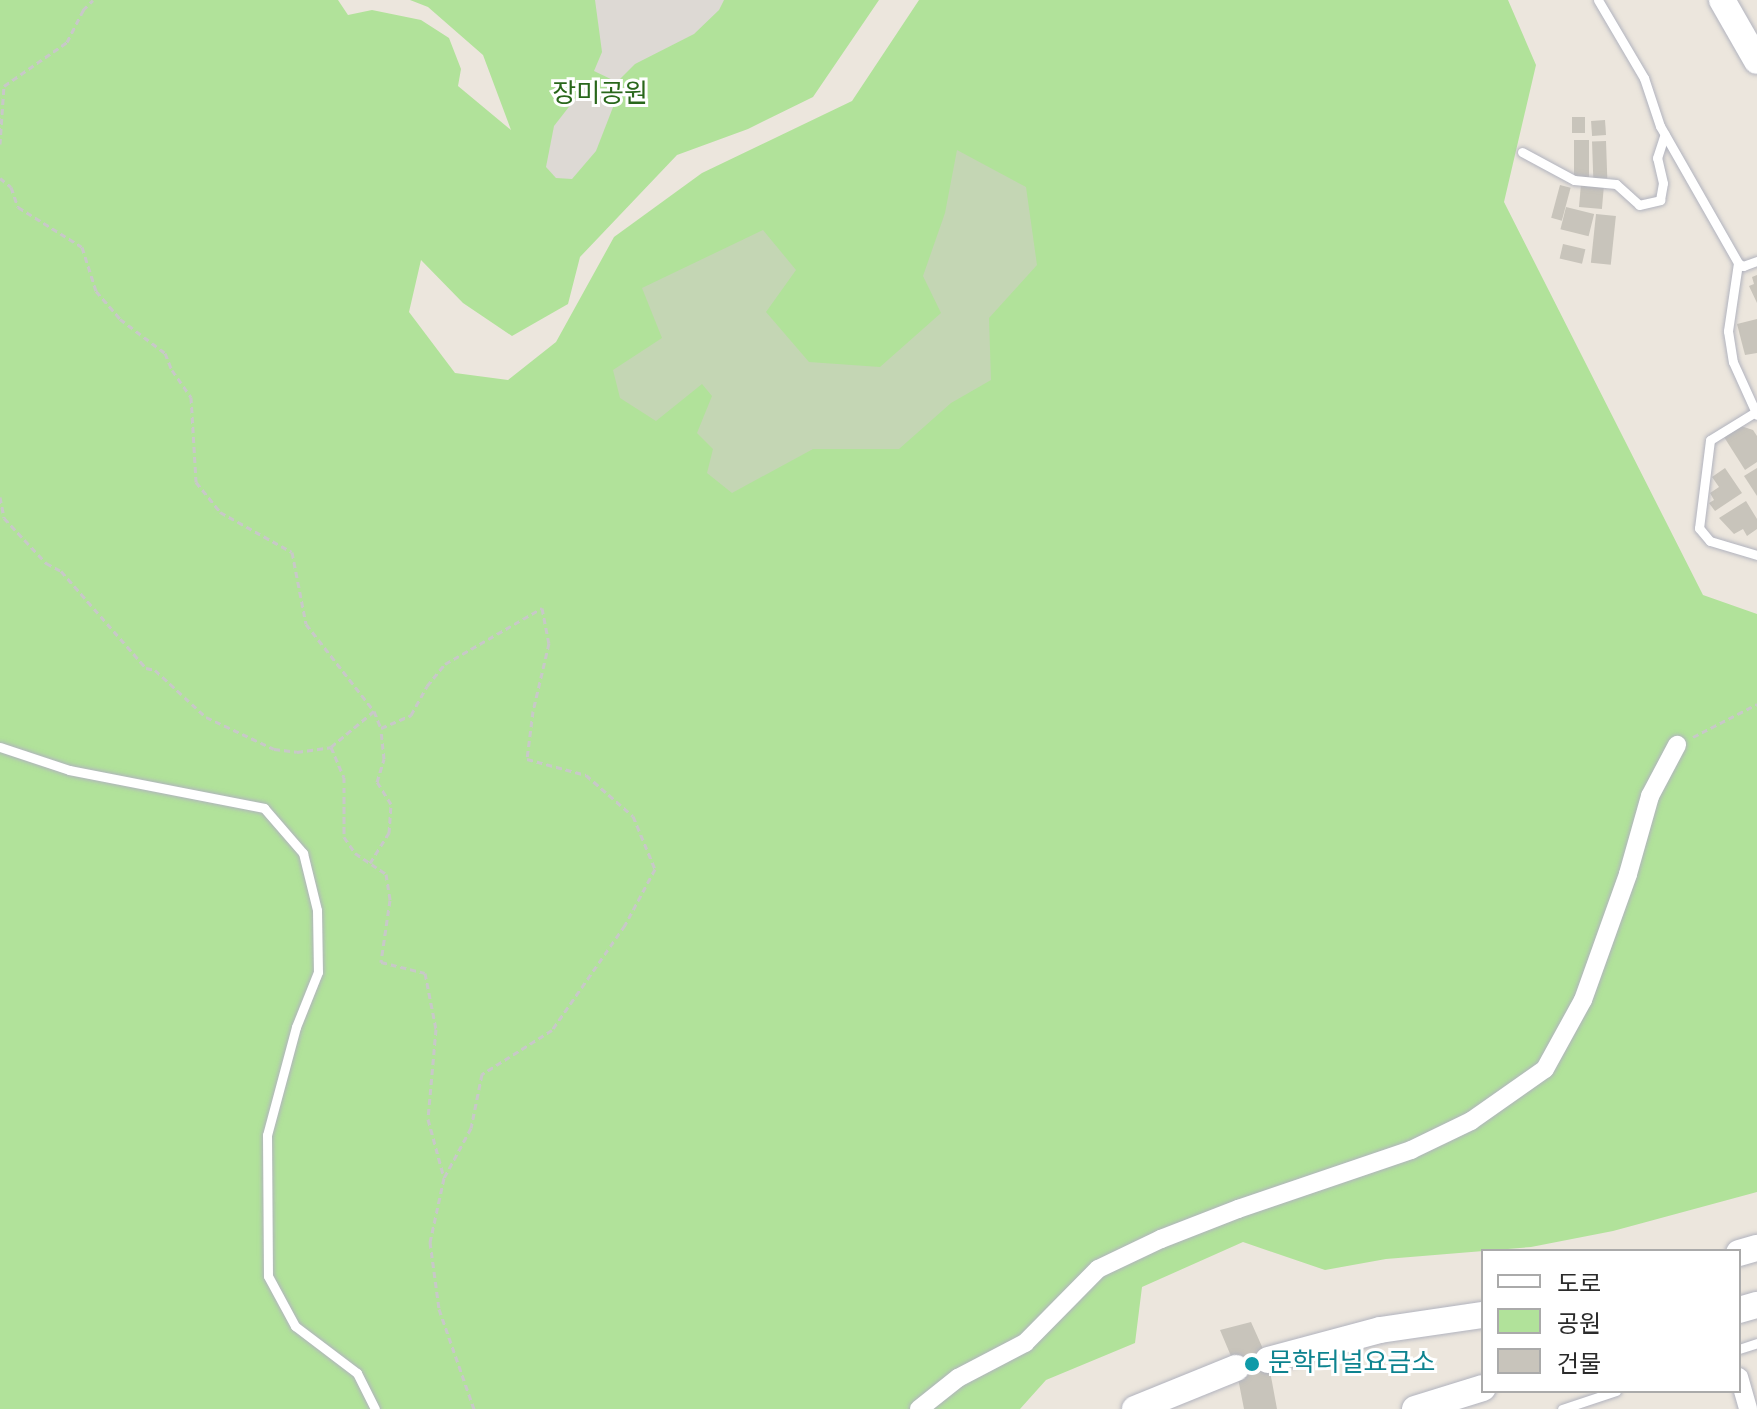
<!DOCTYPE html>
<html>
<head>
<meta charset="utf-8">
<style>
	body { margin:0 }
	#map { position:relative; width:1757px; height:1409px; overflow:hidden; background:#ece6dd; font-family:"Sofia Sans Condensed","Noto Sans KR",sans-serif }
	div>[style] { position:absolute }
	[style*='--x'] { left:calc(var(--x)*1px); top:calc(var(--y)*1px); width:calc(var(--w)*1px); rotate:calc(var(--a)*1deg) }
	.green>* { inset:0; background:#b1e29a }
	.cemetery>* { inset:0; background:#c4d6b4 }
	.plaza>* { inset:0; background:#ddd9d4 }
	.building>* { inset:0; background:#c8c4bb; transform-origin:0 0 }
	.path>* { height:3px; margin-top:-1.5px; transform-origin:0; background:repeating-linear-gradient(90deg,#c8c8c8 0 6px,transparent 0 10px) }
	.roads { filter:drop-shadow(0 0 2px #b1b3be) drop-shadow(0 0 2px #b1b3be) }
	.lane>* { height:9px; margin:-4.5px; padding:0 4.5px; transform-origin:4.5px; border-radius:4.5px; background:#fff }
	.street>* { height:18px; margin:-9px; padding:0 9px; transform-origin:9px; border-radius:9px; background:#fff }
	.secondary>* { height:26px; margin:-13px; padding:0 13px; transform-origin:13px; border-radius:13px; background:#fff }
	.dots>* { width:22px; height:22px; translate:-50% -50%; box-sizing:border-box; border:4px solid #fff; border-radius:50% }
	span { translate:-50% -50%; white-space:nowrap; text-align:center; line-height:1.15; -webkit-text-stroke:6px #fff; paint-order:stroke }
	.park-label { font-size:26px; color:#29671b }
	.culture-label { font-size:26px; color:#0d838f }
	.left { translate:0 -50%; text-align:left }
	.legend { position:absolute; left:1481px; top:1249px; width:260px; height:144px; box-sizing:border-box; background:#fff; border:2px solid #aaa; margin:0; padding:10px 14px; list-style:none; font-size:24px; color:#2b2b2b }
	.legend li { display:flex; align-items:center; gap:16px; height:40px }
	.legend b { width:40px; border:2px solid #aaa }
</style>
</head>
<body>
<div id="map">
	<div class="green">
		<i style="clip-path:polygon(0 0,338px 0,348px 15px,372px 10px,421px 20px,449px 38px,461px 69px,458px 86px,511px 130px,483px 55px,428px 7px,410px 0,879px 0,813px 97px,748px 129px,677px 155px,580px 257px,568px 304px,512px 336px,463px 303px,421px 260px,409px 312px,455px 373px,508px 380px,556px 342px,614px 237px,702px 173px,852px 101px,919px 0,1508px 0,1536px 65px,1504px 202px,1703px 595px,1757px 614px,1757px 1192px,1613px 1231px,1531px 1247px,1386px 1259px,1325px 1270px,1243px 1242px,1142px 1287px,1135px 1343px,1046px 1380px,1020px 1409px,0 1409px)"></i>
	</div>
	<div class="cemetery">
		<i style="clip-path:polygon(957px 150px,1026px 187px,1037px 265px,989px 318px,991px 380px,951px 403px,899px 449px,813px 449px,732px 493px,707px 473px,713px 449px,697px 433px,712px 396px,702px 384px,656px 421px,620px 398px,613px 370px,662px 338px,642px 288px,763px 230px,796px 270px,766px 312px,809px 362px,880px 367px,941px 313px,923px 276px,945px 213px)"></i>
	</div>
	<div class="plaza">
		<i style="clip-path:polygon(595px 0,724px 0,719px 10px,694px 34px,635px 64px,617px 82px,594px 71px,602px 52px)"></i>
		<i style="clip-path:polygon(586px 85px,615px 102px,596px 151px,572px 179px,556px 178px,546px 167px,554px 126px)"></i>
	</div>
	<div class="building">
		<i style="left:1572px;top:117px;width:13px;height:16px"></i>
		<i style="left:1605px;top:120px;width:15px;height:14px;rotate:86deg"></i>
		<i style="left:1574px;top:140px;width:15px;height:37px"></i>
		<i style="left:1606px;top:141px;width:37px;height:14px;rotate:88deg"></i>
		<i style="left:1581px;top:184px;width:23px;height:23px;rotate:5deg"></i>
		<i style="left:1560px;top:185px;width:11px;height:34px;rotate:15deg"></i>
		<i style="left:1566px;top:207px;width:29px;height:23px;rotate:14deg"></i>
		<i style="left:1596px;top:214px;width:20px;height:49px;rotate:6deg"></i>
		<i style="left:1563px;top:244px;width:23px;height:15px;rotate:13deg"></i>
		<i style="clip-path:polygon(1757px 275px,1757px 303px,1749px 286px,1754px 284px,1752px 277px)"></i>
		<i style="clip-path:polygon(1757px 319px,1757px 353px,1745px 355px,1737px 324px)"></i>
		<i style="clip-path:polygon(1741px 426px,1753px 430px,1757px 436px,1757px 462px,1745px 470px,1724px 437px)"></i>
		<i style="clip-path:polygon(1725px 468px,1742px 493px,1715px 511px,1709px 503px,1714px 500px,1710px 493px,1719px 487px,1712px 477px)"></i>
		<i style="clip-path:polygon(1757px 468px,1757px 496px,1744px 476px)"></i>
		<i style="clip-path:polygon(1746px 501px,1757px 519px,1757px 529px,1747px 536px,1743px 529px,1734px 534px,1719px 518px)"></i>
		<i style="clip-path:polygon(1251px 1322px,1268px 1360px,1277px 1409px,1244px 1409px,1236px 1368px,1220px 1330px)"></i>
	</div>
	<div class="path">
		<i style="--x:0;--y:144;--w:58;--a:-86.1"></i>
		<i style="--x:4;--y:86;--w:77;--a:-34.9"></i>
		<i style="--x:67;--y:42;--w:36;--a:-63"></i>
		<i style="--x:83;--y:10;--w:14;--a:-45"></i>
		<i style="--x:0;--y:178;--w:14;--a:39"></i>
		<i style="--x:11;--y:187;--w:21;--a:71"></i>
		<i style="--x:18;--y:207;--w:75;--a:32"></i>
		<i style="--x:82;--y:247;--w:46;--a:72.3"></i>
		<i style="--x:96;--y:291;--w:37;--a:49"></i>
		<i style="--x:120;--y:319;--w:56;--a:37.1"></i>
		<i style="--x:165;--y:353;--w:18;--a:68"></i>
		<i style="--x:172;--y:370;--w:33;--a:55"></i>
		<i style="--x:191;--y:397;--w:85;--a:86.6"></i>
		<i style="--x:196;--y:482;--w:38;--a:51"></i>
		<i style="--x:220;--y:512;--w:82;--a:29.1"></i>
		<i style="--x:292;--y:552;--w:73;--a:79"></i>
		<i style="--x:306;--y:624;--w:110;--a:52"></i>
		<i style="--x:374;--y:711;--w:56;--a:140.1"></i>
		<i style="--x:0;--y:497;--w:21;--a:79"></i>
		<i style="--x:4;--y:518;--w:62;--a:47"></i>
		<i style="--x:46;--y:563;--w:17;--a:28"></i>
		<i style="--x:61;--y:571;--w:129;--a:48.8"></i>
		<i style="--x:146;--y:668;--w:9;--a:13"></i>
		<i style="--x:155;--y:670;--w:69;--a:42.7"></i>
		<i style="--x:206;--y:717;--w:75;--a:25.2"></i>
		<i style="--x:274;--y:749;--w:23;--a:7"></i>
		<i style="--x:297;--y:752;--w:34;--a:-8"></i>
		<i style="--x:331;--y:747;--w:33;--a:67"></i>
		<i style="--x:344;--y:777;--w:60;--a:90"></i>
		<i style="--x:344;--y:837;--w:19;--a:55"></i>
		<i style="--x:355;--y:853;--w:37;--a:34"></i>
		<i style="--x:386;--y:874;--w:26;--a:81"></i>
		<i style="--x:390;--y:900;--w:63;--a:98.3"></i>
		<i style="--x:381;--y:962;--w:45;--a:14"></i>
		<i style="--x:425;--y:973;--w:57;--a:78.9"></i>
		<i style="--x:436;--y:1029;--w:90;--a:95.1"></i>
		<i style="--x:428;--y:1119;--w:61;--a:74.8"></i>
		<i style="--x:444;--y:1178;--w:66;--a:102.3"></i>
		<i style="--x:430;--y:1242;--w:68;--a:82.3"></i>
		<i style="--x:439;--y:1309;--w:106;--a:70.7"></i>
		<i style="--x:374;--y:711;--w:18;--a:68"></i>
		<i style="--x:381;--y:728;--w:33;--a:-23"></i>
		<i style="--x:411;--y:715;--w:33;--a:-61"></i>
		<i style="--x:427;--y:686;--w:28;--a:-51"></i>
		<i style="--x:445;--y:664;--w:112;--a:-30"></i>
		<i style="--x:542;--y:608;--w:36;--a:79"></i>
		<i style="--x:549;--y:643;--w:70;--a:103.2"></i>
		<i style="--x:533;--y:711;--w:48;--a:97.1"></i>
		<i style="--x:527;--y:759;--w:61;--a:15.2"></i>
		<i style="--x:586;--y:775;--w:62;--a:41.1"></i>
		<i style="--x:633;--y:816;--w:57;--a:67.5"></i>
		<i style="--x:655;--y:869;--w:64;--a:118.2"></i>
		<i style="--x:625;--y:925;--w:128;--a:124.8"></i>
		<i style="--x:552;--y:1030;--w:83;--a:147.8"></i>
		<i style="--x:482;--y:1074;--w:55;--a:101.5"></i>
		<i style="--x:471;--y:1128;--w:57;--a:118.4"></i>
		<i style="--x:1693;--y:737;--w:72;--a:-27.3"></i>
		<i style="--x:370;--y:863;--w:36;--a:-58"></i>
		<i style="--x:389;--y:833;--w:29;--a:-86"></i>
		<i style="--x:391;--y:804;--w:26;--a:-122"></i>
		<i style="--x:377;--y:782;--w:24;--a:-73"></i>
		<i style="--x:384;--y:759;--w:29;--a:-96"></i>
	</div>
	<div class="roads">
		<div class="lane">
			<i style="--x:1598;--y:0;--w:91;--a:59.5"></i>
			<i style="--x:1644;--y:78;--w:51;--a:71.6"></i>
			<i style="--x:1660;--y:126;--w:158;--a:60.3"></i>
			<i style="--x:1738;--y:263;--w:69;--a:98.4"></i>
			<i style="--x:1728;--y:331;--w:31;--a:81"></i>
			<i style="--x:1733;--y:362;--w:58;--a:65.6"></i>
			<i style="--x:1522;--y:152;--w:59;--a:28.3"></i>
			<i style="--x:1574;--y:180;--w:42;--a:5.4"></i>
			<i style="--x:1616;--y:184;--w:31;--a:42"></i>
			<i style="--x:1639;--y:205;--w:22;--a:-13"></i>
			<i style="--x:1660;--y:200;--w:17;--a:-80"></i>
			<i style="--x:1663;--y:183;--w:26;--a:-103"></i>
			<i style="--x:1657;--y:158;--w:25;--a:-72"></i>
			<i style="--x:1738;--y:263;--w:6;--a:31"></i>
			<i style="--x:1743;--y:266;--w:15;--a:-20"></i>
			<i style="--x:1757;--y:411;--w:55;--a:148.3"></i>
			<i style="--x:1710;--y:440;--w:89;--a:97.1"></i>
			<i style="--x:1699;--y:528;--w:17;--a:50"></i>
			<i style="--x:1710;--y:541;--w:49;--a:16.6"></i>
			<i style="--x:0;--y:747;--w:73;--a:18.4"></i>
			<i style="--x:69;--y:770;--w:199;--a:11"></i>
			<i style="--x:264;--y:808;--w:60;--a:49.1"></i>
			<i style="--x:303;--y:853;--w:59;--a:76.2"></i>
			<i style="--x:317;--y:910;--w:62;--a:89.1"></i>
			<i style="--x:318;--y:972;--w:59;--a:111.8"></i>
			<i style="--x:296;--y:1027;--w:112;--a:105"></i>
			<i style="--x:267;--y:1135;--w:141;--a:89.6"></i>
			<i style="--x:268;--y:1276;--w:57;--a:61.6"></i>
			<i style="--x:295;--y:1326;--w:78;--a:37.2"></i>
			<i style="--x:357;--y:1373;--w:40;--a:63.4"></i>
			<i style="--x:1739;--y:1349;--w:19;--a:-18"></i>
			<i style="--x:1562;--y:1409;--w:57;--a:-18.4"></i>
		</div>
		<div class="street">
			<i style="--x:1739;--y:1377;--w:33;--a:74"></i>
			<i style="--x:919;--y:1409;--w:50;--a:-38.5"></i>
			<i style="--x:958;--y:1378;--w:76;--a:-27.6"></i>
			<i style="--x:1025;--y:1343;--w:104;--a:-45.4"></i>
			<i style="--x:1098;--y:1269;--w:70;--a:-25.5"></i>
			<i style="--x:1161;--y:1239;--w:83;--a:-21.3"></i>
			<i style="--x:1238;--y:1209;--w:183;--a:-18.8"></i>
			<i style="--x:1411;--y:1150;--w:67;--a:-25.8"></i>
			<i style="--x:1471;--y:1121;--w:90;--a:-35.1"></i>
			<i style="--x:1545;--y:1069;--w:79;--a:-61.2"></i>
			<i style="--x:1583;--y:1000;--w:134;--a:-70.3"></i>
			<i style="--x:1628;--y:874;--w:81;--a:-74.2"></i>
			<i style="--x:1650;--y:796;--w:58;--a:-62.1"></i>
		</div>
		<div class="secondary">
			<i style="--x:1722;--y:0;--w:70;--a:60.2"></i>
			<i style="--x:1739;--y:1253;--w:19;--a:-16"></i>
			<i style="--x:1739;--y:1310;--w:19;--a:-16"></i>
			<i style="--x:1268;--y:1360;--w:116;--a:-15"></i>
			<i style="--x:1380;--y:1330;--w:104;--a:-8.3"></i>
			<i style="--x:1135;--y:1409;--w:109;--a:-22.1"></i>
			<i style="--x:1415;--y:1409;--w:71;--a:-17.2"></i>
		</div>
	</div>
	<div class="dots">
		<i style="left:1252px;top:1364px;background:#0f9aa8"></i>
	</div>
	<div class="park-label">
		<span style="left:600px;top:95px">장미공원</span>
	</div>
	<div class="culture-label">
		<span class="left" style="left:1268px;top:1364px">문학터널요금소</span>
	</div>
	<ul class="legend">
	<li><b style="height:10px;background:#fff"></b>도로</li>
	<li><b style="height:22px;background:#b1e29a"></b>공원</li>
	<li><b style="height:22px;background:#c8c4bb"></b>건물</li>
	</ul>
</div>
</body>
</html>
